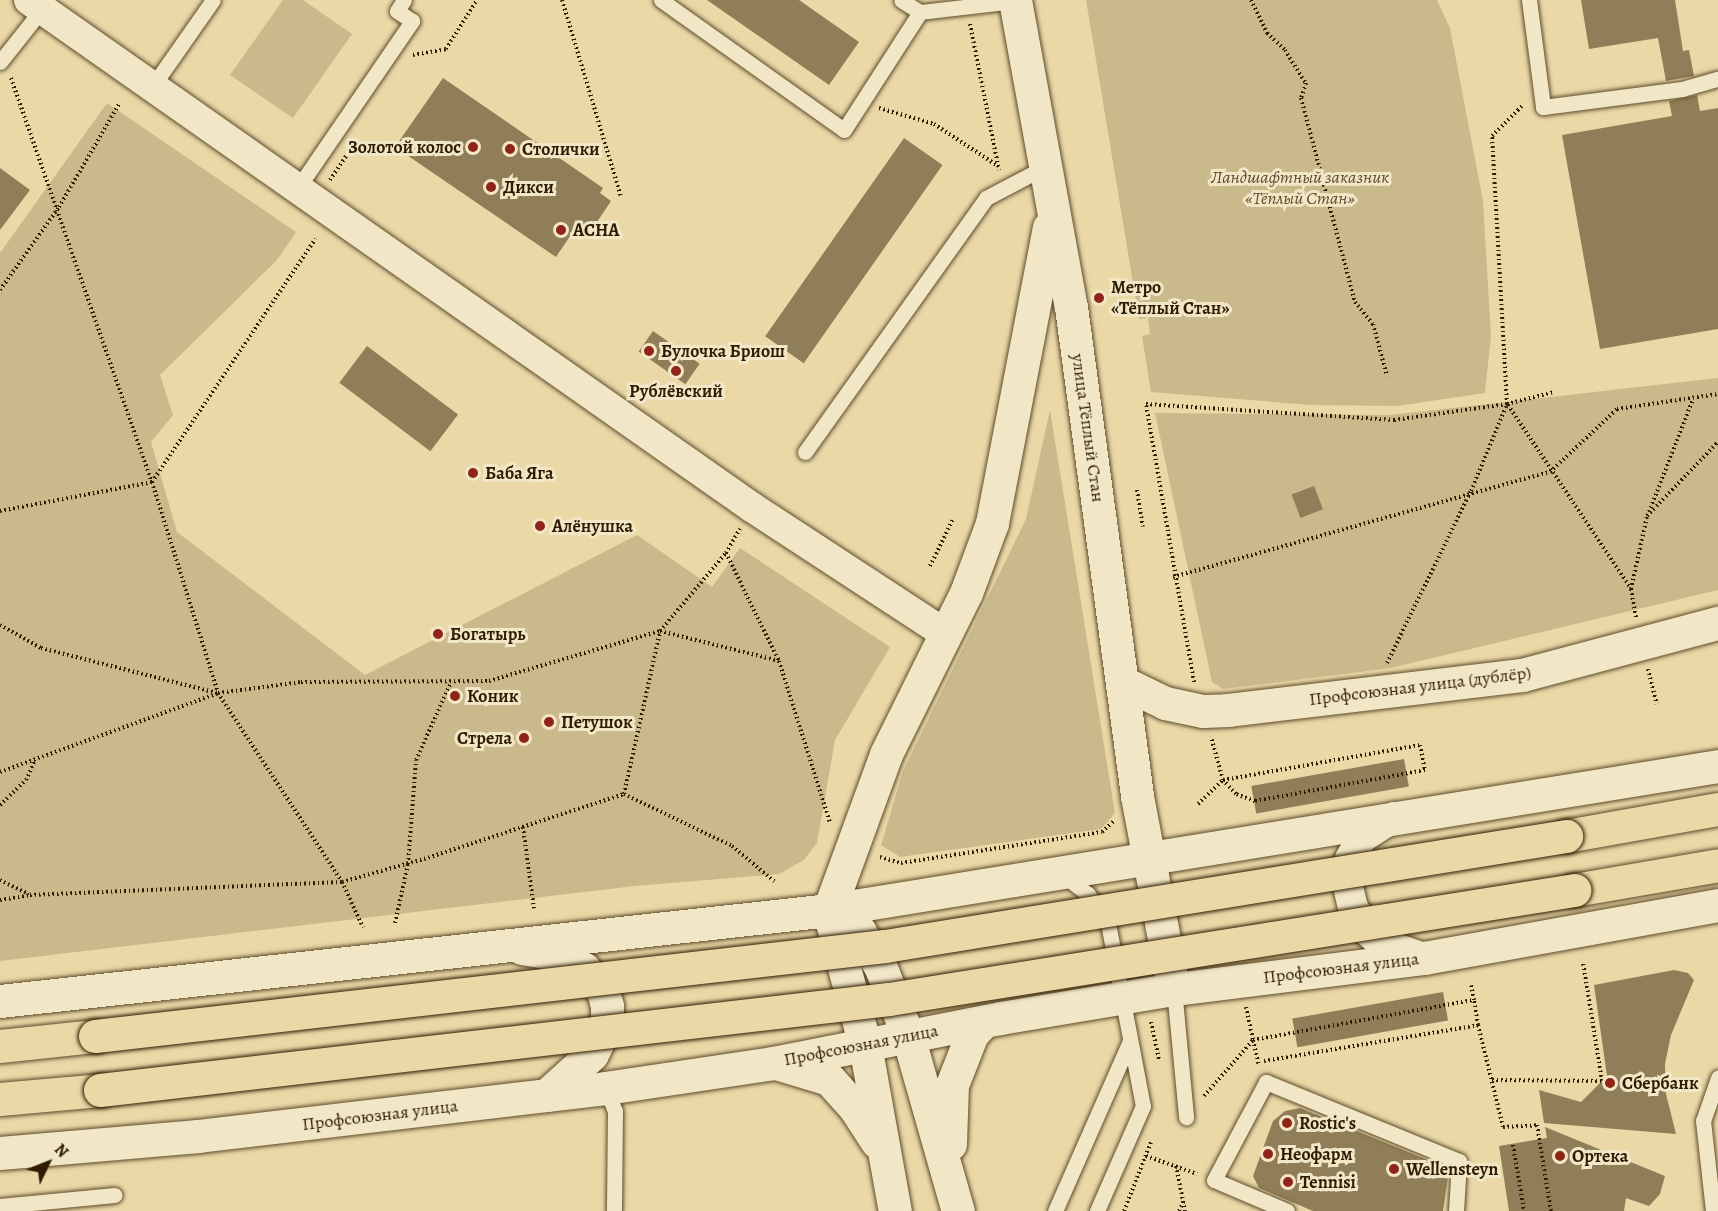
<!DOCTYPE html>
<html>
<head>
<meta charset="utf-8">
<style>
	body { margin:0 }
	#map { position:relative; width:1718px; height:1211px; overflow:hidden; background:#ead9a7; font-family:Alegreya,serif }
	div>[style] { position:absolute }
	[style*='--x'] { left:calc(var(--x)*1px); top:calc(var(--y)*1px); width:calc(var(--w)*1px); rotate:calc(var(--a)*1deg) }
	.green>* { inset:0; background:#cab98b }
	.building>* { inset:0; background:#907e58; transform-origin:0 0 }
	.path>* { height:4px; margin-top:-2px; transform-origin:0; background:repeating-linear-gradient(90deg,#2f1c02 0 1.5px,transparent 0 4.5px) }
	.roads { filter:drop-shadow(0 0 2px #5e4b2b) drop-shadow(0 0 2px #5e4b2b) }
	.lane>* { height:15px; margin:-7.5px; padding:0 7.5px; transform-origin:7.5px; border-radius:7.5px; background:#f1e6c6 }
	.street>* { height:30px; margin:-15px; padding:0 15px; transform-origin:15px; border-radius:15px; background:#f1e6c6 }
	.secondary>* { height:33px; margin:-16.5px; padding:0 16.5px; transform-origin:16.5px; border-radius:16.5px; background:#f1e6c6 }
	.primary>* { height:33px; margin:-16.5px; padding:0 16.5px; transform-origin:16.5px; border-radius:16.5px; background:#ead9a7 }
	.bridges { filter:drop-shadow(0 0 2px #2f1c02) drop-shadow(0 0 2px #2f1c02) }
	.primary-bridge>* { height:33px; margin:-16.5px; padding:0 16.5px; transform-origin:16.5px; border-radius:16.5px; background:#ead9a7 }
	.dots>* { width:16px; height:16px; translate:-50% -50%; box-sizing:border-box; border:3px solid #f1e6c6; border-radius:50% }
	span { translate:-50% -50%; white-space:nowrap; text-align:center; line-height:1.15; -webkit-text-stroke:6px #f1e6c6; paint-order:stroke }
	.poi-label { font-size:18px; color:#2f1c02; font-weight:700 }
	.right { translate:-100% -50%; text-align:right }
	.left { translate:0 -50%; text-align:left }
	.park-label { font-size:18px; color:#5e4b2b; font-style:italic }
	.street-label { font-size:18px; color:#2f1c02 }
	.north { position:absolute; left:18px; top:1133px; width:60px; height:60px; -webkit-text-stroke:4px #f1e6c6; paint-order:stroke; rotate:47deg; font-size:16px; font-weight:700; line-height:24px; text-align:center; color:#2f1c02 }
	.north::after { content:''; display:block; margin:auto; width:21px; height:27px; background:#2f1c02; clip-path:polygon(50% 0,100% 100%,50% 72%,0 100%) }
</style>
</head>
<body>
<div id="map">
	<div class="green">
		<i style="clip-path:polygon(283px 0,303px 0,352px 34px,293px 118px,230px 75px)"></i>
		<i style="clip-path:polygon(1086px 0,1437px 0,1450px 28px,1483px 201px,1491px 335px,1485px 393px,1397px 406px,1311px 405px,1151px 392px,1142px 336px,1150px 334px,1148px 318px,1139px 319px)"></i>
		<i style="clip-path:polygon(107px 103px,296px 232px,277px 260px,160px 375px,173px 415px,151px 442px,177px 532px,365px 675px,637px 535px,712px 587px,740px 548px,890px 647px,835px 740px,817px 843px,804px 860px,779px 874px,635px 886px,0 961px,0 253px)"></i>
		<i style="clip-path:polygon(1718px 378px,1718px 590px,1391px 668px,1223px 689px,1212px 682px,1155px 413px,1390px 415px)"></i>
		<i style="clip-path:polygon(1050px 410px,1115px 813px,1101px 829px,900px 857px,881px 845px,903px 771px,1026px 519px)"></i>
	</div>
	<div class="building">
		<i style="clip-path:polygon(707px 0,799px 0,859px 42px,829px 85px)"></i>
		<i style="clip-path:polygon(1581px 0,1675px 0,1683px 51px,1689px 50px,1694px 76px,1666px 81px,1658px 38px,1589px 49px)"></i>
		<i style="clip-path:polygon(443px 78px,603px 188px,600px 193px,611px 201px,589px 234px,577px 226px,556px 257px,395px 147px)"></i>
		<i style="clip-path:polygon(1697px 95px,1700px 111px,1718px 108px,1718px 329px,1600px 349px,1562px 135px,1672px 116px,1669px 101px)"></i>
		<i style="left:904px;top:138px;width:47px;height:242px;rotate:35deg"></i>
		<i style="clip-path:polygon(0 168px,30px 190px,0 230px)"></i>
		<i style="left:653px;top:331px;width:57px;height:25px;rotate:35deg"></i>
		<i style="left:367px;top:346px;width:114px;height:46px;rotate:37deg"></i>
		<i style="left:1314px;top:486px;width:25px;height:24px;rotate:69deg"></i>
		<i style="left:1404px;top:759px;width:28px;height:155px;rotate:80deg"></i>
		<i style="clip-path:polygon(1674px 970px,1688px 973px,1694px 980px,1671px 1035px,1665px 1064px,1666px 1094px,1676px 1134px,1544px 1123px,1539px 1090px,1581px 1102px,1607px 1076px,1594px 985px)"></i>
		<i style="left:1443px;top:992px;width:29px;height:153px;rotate:80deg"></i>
		<i style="clip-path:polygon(1300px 1108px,1440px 1165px,1448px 1177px,1443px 1211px,1313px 1211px,1259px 1188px,1253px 1176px,1273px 1121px,1285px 1111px)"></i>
		<i style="clip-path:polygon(1545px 1127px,1665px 1176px,1660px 1194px,1649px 1206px,1626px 1198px,1624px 1211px,1509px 1211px,1499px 1146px,1547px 1138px)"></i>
	</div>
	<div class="path">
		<i style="--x:562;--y:0;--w:206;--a:73.3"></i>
		<i style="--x:1251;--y:0;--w:37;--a:64"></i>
		<i style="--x:1267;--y:33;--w:25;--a:43"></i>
		<i style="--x:1285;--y:50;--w:39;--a:58"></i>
		<i style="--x:1306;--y:83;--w:16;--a:108"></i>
		<i style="--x:1301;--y:98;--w:211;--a:75.2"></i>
		<i style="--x:1355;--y:302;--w:28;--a:51"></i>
		<i style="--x:1373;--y:324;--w:54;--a:74.9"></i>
		<i style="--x:970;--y:24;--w:149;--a:78.8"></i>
		<i style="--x:413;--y:55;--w:34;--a:-10"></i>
		<i style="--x:446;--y:49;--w:58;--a:-57.7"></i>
		<i style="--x:11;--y:78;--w:428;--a:70.8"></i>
		<i style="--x:152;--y:482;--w:221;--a:72.6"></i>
		<i style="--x:218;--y:693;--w:226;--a:56.7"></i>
		<i style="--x:342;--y:882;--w:50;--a:65"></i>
		<i style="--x:879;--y:108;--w:57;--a:16.2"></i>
		<i style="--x:934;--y:124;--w:77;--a:33.3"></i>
		<i style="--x:330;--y:180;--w:29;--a:-56"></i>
		<i style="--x:0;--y:290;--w:102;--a:-54.6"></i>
		<i style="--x:59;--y:207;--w:119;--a:-59.8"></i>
		<i style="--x:1508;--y:405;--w:221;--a:56.2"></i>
		<i style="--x:1631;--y:589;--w:29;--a:80"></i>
		<i style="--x:1137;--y:490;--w:37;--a:81"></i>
		<i style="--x:0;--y:511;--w:155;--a:-10.8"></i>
		<i style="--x:152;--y:482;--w:293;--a:-56.1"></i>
		<i style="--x:1649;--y:512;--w:121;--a:-68.7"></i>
		<i style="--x:726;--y:553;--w:120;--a:63.9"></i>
		<i style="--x:779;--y:661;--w:170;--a:72.5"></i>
		<i style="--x:930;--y:566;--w:52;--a:-63.9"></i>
		<i style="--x:1173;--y:577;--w:391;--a:-15.6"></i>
		<i style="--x:1550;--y:472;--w:92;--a:-43.2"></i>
		<i style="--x:1617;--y:409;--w:102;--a:-8.4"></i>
		<i style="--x:1631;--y:589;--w:75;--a:-77.6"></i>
		<i style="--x:1647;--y:516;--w:103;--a:-46.2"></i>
		<i style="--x:0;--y:625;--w:47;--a:29.3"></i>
		<i style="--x:41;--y:648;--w:183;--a:14.3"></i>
		<i style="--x:1387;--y:663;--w:191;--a:-64"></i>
		<i style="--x:1471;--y:491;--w:94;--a:-67.5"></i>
		<i style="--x:1507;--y:404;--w:268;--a:-93.2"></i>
		<i style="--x:1492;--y:136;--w:44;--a:-45"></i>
		<i style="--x:1648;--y:669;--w:36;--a:76"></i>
		<i style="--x:1194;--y:682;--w:282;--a:-99.8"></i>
		<i style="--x:1146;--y:404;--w:249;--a:3.7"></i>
		<i style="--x:1394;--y:420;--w:114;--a:-8.1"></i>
		<i style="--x:1507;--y:404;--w:49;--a:-14.3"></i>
		<i style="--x:0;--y:772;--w:232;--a:-19.9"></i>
		<i style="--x:218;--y:693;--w:84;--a:-7.5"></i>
		<i style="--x:301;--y:682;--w:188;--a:-0.3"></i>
		<i style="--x:489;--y:681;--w:178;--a:-16.3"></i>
		<i style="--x:660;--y:631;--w:102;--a:-49.8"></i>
		<i style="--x:726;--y:553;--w:28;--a:-60"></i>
		<i style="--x:624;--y:794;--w:120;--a:25.7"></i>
		<i style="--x:732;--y:846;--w:55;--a:39.8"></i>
		<i style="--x:1198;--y:804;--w:35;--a:-44"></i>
		<i style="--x:1223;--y:780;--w:200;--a:-10.1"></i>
		<i style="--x:1420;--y:745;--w:25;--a:79"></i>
		<i style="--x:1425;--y:770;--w:173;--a:169.7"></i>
		<i style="--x:1255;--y:801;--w:20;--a:-160"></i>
		<i style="--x:1236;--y:794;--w:19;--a:-133"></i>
		<i style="--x:1223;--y:780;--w:45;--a:-105.6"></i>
		<i style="--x:0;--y:805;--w:36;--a:-44"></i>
		<i style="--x:26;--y:780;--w:20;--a:-66"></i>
		<i style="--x:523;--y:827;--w:82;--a:82.3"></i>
		<i style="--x:880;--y:857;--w:22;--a:16"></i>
		<i style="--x:901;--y:863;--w:203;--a:-8.8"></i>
		<i style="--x:1102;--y:832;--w:16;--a:-43"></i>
		<i style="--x:0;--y:880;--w:32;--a:26"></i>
		<i style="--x:0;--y:900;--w:30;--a:-9"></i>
		<i style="--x:30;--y:895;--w:312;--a:-2.4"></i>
		<i style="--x:342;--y:882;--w:85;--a:-15.7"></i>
		<i style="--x:424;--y:859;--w:210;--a:-18"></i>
		<i style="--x:624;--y:794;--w:167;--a:-77.5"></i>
		<i style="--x:660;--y:631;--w:123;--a:14.1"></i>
		<i style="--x:395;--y:923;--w:60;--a:-77.6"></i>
		<i style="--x:408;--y:864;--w:104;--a:-85.6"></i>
		<i style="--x:416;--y:760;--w:85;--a:-65.8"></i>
		<i style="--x:1246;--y:1007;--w:34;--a:78"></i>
		<i style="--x:1253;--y:1040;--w:225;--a:-10.3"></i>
		<i style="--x:1474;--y:1000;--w:15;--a:-101"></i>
		<i style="--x:1151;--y:1022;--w:38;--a:78"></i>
		<i style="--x:1478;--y:1025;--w:105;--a:76.2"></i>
		<i style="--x:1503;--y:1127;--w:34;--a:-3"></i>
		<i style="--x:1537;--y:1125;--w:87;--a:80.8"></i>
		<i style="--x:1253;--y:1040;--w:26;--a:77"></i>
		<i style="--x:1264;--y:1061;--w:217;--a:-9.5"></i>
		<i style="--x:1478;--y:1025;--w:25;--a:-99"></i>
		<i style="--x:1492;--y:1080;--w:110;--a:0.5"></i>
		<i style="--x:1602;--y:1081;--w:120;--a:-99.1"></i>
		<i style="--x:1204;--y:1096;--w:74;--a:-48.8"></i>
		<i style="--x:1513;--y:1145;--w:67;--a:80.5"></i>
		<i style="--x:1146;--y:1156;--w:54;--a:19.4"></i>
		<i style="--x:1176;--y:1166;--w:46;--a:78.7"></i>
		<i style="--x:1124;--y:1211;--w:74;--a:-68.6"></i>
		<i style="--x:1179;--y:1211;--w:10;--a:-66"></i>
	</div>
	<div class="roads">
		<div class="lane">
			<i style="--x:661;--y:0;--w:224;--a:35.4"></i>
			<i style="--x:844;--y:130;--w:140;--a:-57.2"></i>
			<i style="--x:920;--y:12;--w:22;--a:-148"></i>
			<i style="--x:1529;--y:0;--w:108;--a:82.5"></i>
			<i style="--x:1543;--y:107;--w:140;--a:-7.4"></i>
			<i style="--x:1682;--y:89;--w:37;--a:-16"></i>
			<i style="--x:920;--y:12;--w:96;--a:-6.6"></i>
			<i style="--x:0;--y:62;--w:68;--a:-51.6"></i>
			<i style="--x:152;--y:87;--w:106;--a:-55"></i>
			<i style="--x:297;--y:189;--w:204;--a:-55.6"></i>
			<i style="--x:412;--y:21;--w:18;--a:-146"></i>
			<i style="--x:397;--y:11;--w:13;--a:-58"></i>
			<i style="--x:805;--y:452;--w:312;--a:-54.5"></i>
			<i style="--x:986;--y:198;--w:69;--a:-27.7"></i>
			<i style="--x:1062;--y:874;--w:33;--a:38"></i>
			<i style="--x:1088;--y:894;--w:35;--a:55"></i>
			<i style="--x:1108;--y:923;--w:186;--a:79.2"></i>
			<i style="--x:1143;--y:1106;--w:115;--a:113.7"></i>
			<i style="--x:1174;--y:989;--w:129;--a:84.6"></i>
			<i style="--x:606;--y:1088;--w:25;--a:69"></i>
			<i style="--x:615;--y:1111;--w:100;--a:90.6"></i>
			<i style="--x:0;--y:1206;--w:115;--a:-5.5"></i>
			<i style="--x:1055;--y:1211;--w:186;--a:-66.2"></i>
			<i style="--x:1287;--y:1211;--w:79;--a:-157"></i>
			<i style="--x:1214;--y:1180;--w:111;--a:-62"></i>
			<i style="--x:1266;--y:1082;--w:209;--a:22.3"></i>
			<i style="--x:1459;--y:1161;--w:50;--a:93.4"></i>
			<i style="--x:1713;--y:1211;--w:91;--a:-96.3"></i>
			<i style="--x:1703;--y:1121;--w:46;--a:-70.8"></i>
		</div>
		<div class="street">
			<i style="--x:29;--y:0;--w:884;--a:35.06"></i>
			<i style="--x:753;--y:508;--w:228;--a:33.2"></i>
			<i style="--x:1394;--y:817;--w:38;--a:147"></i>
			<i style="--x:1362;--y:838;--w:24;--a:120"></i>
			<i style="--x:1350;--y:859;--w:23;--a:97"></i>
			<i style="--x:1347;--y:882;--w:26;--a:77"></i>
			<i style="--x:1353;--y:907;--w:25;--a:61"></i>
			<i style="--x:1365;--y:929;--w:21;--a:41"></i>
			<i style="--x:1381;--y:943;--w:46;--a:19.2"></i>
		</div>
		<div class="secondary">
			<i style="--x:1015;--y:0;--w:312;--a:79.7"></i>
			<i style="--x:1071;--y:307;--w:493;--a:82.3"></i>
			<i style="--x:1137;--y:796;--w:188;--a:79.3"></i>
			<i style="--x:1122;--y:682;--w:48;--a:26"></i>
			<i style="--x:1165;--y:703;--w:39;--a:12"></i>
			<i style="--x:1203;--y:711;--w:25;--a:-2"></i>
			<i style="--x:1228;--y:710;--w:296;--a:-6.8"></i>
			<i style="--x:1522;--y:675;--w:203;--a:-14.9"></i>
			<i style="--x:829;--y:910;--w:166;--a:-69.9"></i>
			<i style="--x:886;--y:754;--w:180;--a:-63.6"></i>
			<i style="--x:966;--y:593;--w:75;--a:-69.6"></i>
			<i style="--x:992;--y:523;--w:301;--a:-79.1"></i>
			<i style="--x:829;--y:910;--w:38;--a:35"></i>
			<i style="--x:860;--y:932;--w:42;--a:59.7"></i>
			<i style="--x:881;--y:968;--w:73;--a:68.3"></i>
			<i style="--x:908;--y:1036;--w:182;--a:74.1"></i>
			<i style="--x:832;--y:923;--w:126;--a:74.9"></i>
			<i style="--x:865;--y:1045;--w:169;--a:79.8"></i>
			<i style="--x:522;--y:948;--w:28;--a:10"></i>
			<i style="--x:550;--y:953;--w:38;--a:25"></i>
			<i style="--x:584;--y:969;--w:29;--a:49"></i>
			<i style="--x:603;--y:991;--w:16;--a:75"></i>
			<i style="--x:607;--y:1006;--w:17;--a:90"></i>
			<i style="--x:607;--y:1023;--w:34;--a:116"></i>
			<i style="--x:592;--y:1054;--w:61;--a:137.7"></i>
			<i style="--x:0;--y:1001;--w:834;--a:-6.26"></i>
			<i style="--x:829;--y:910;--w:901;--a:-9.2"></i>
			<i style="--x:779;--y:1064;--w:52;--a:16.7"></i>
			<i style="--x:829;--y:1079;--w:39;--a:48"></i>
			<i style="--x:855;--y:1108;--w:40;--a:57.1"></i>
			<i style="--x:950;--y:1144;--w:59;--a:-88.1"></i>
			<i style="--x:952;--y:1085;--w:55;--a:-68.6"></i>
			<i style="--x:972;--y:1034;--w:16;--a:-47"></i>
			<i style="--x:0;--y:1153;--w:199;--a:-4.9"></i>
			<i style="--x:198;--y:1136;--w:411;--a:-6.7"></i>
			<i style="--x:606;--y:1088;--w:169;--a:-8.5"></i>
			<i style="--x:773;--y:1063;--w:231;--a:-11.2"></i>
			<i style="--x:1000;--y:1018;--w:176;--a:-9.5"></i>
			<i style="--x:1174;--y:989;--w:252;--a:-7.1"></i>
			<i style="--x:1424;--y:958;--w:299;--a:-10.2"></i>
		</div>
		<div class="primary">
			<i style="--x:1566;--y:836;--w:154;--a:-10.1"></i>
			<i style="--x:1574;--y:890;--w:146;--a:-9.8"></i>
			<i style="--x:0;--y:1046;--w:96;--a:-6"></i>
			<i style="--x:0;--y:1099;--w:100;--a:-5.1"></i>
		</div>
	</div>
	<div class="bridges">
		<div class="primary-bridge">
			<i style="--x:95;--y:1036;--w:795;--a:-6.5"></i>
			<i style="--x:885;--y:946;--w:690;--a:-9.18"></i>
			<i style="--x:100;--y:1090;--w:794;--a:-6.58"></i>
			<i style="--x:889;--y:999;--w:694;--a:-9.04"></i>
		</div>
	</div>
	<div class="dots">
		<i style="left:473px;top:147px;background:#8f2418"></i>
		<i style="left:510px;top:149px;background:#8f2418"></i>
		<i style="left:491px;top:187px;background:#8f2418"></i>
		<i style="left:561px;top:230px;background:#8f2418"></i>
		<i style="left:1099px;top:298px;background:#8f2418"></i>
		<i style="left:649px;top:351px;background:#8f2418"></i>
		<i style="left:676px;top:371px;background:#8f2418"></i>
		<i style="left:473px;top:473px;background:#8f2418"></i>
		<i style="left:540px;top:526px;background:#8f2418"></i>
		<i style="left:438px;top:634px;background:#8f2418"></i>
		<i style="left:455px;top:696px;background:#8f2418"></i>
		<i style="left:549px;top:722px;background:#8f2418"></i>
		<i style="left:524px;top:738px;background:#8f2418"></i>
		<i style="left:1610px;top:1083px;background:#8f2418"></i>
		<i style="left:1287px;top:1123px;background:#8f2418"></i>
		<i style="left:1268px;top:1154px;background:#8f2418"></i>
		<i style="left:1560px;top:1156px;background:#8f2418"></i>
		<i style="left:1394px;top:1169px;background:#8f2418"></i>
		<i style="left:1288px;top:1182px;background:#8f2418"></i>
	</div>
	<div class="poi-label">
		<span class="right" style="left:461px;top:147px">Золотой колос</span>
		<span class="left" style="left:522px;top:149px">Столички</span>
		<span class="left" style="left:503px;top:187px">Дикси</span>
		<span class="left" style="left:573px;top:230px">АСНА</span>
		<span class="left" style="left:1111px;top:298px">Метро<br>«Тёплый Стан»</span>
		<span class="left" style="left:661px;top:351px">Булочка Бриош</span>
		<span style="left:676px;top:391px">Рублёвский</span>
		<span class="left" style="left:485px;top:473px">Баба Яга</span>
		<span class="left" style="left:552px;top:526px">Алёнушка</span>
		<span class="left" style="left:450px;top:634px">Богатырь</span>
		<span class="left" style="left:467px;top:696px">Коник</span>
		<span class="left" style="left:561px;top:722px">Петушок</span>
		<span class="right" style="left:512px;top:738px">Стрела</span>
		<span class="left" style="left:1622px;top:1083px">Сбербанк</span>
		<span class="left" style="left:1299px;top:1123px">Rostic's</span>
		<span class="left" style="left:1280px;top:1154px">Неофарм</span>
		<span class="left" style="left:1572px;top:1156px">Ортека</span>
		<span class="left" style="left:1406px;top:1169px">Wellensteyn</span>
		<span class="left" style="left:1300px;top:1182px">Tennisi</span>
	</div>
	<div class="park-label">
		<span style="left:1300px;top:188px">Ландшафтный заказник<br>«Тёплый Стан»</span>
	</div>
	<div class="street-label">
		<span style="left:1088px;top:428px;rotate:82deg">улица Тёплый Стан</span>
		<span style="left:1420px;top:686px;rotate:-7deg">Профсоюзная улица (дублёр)</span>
		<span style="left:1341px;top:968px;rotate:-7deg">Профсоюзная улица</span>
		<span style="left:861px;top:1045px;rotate:-11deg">Профсоюзная улица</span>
		<span style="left:380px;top:1115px;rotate:-7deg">Профсоюзная улица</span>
	</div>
	<div class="north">N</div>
</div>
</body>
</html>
